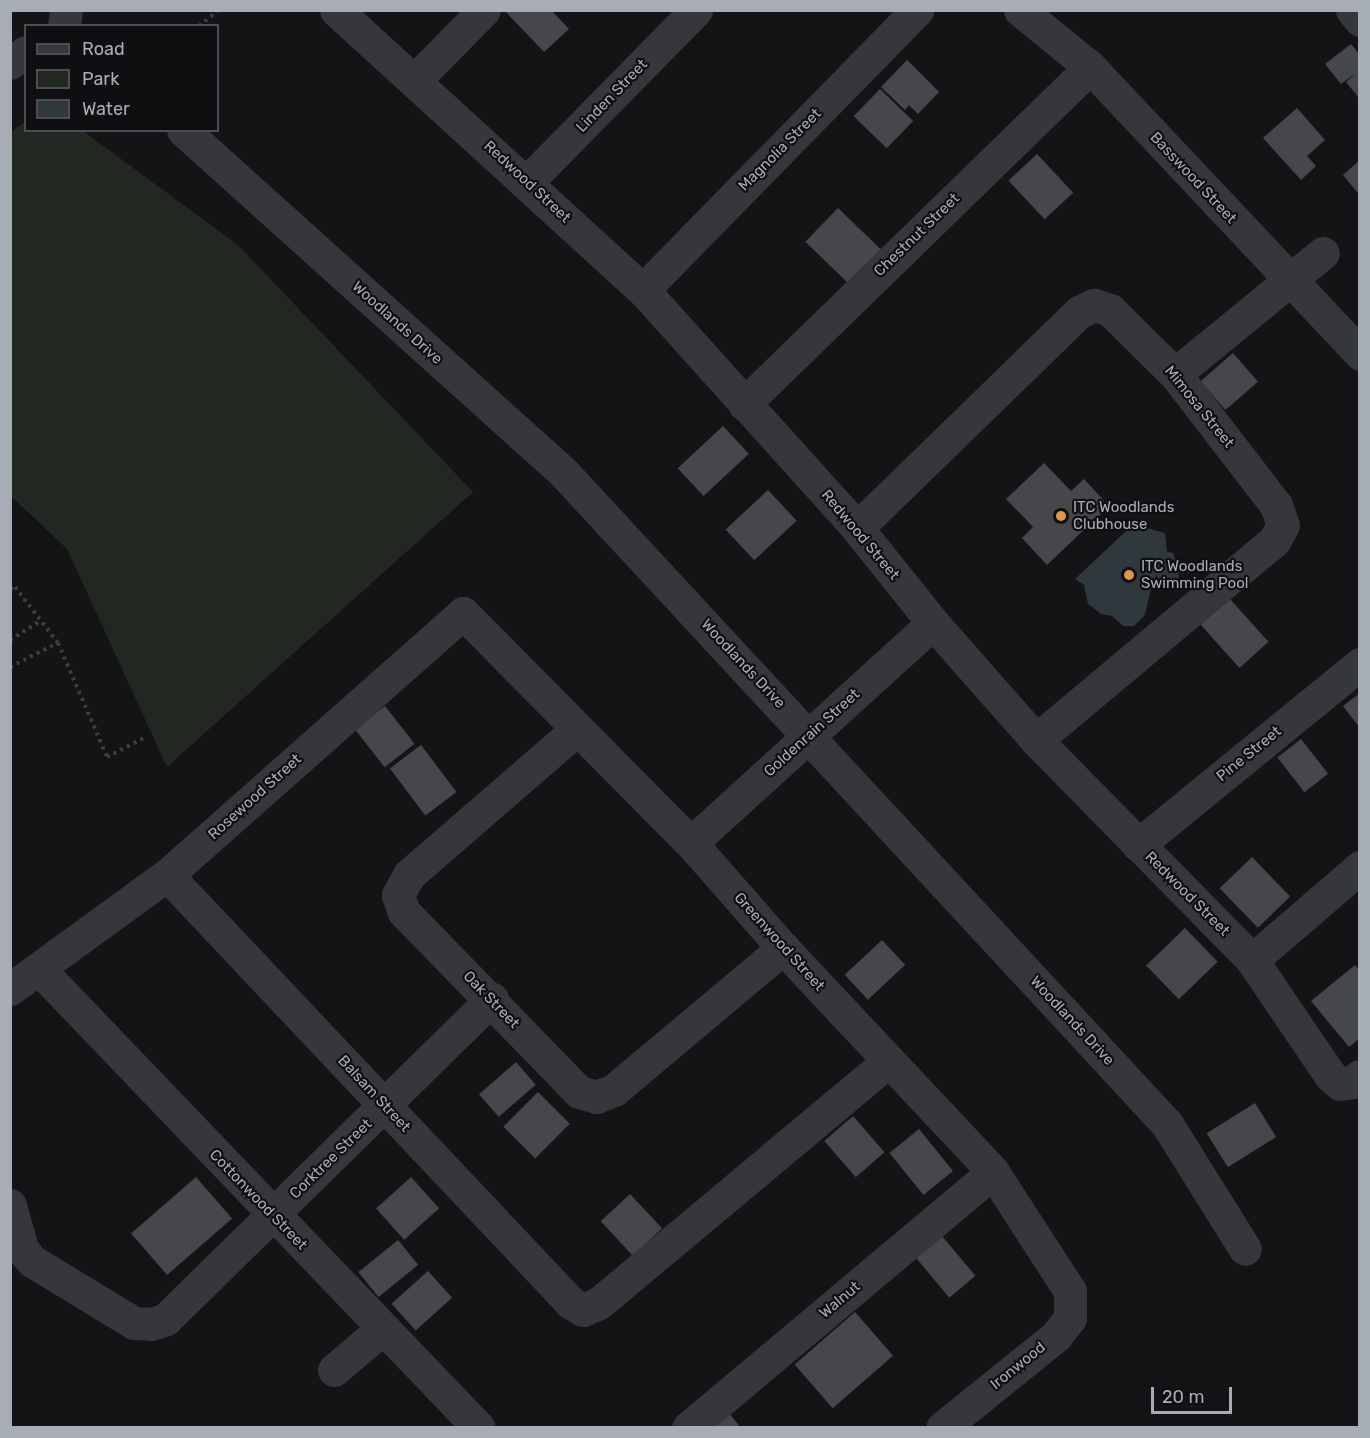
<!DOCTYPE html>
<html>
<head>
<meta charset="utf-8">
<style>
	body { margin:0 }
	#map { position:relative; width:1370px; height:1438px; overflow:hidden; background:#141416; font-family:Rubik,sans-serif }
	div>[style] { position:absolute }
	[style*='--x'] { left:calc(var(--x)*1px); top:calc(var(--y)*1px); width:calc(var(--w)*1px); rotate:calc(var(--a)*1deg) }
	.green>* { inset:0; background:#212821 }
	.water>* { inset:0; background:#2f383d }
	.building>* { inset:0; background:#46474b; transform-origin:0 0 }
	.path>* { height:4px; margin-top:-2px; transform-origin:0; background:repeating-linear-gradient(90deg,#3c3e41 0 3px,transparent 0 7.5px) }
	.minor>* { height:33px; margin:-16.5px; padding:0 16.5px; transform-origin:16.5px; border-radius:16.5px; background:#35373a }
	.dots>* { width:16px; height:16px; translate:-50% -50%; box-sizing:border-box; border:3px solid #0f0f11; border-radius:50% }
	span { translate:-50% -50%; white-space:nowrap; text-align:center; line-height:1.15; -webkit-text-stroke:4.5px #0f0f11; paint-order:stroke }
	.street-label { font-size:15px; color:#a7adb5 }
	.poi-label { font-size:15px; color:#a7adb5 }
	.left { translate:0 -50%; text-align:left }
	.frame { position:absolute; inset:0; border:12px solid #a7adb5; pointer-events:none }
	.legend { position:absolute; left:24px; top:24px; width:195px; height:108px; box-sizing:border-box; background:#0f0f11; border:2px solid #4c4e53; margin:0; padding:8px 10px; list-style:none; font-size:18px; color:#a7adb5 }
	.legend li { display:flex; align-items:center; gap:12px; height:30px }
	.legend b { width:30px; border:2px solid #4c4e53 }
	.scale { position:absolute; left:1151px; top:1387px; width:81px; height:27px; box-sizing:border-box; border:3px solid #a7adb5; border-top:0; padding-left:8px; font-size:18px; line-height:21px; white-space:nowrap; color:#a7adb5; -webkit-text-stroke:4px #0f0f11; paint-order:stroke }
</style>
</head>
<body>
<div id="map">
	<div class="green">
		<i style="clip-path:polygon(25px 122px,26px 130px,83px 131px,238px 245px,473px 492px,167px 767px,67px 549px,11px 496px,10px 132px)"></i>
	</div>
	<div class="water">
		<i style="clip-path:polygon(1139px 519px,1147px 528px,1165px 533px,1167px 552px,1173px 553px,1179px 570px,1178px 581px,1167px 585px,1152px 584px,1145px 615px,1134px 626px,1123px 626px,1112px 616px,1101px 614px,1088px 604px,1084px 585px,1075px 579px)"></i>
	</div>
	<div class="building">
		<i style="clip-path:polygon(504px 10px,551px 10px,569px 29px,544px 52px)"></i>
		<i style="clip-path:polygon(1351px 44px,1360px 55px,1360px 99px,1346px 82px,1356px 73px,1341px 84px,1325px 64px)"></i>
		<i style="clip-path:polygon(907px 60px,939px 92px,918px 114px,909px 105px,905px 110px,881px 87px)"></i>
		<i style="left:880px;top:89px;width:46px;height:38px;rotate:44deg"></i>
		<i style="clip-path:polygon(1297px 108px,1325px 140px,1307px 156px,1316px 166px,1301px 180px,1263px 138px)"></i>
		<i style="left:1037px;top:154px;width:53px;height:39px;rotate:47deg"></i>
		<i style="clip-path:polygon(1360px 160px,1360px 190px,1357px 192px,1343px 175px)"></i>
		<i style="left:838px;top:208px;width:64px;height:47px;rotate:44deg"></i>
		<i style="left:1233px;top:353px;width:38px;height:43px;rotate:49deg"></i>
		<i style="left:723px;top:426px;width:38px;height:62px;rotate:47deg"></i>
		<i style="clip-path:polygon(1044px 463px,1071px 491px,1084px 479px,1109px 506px,1047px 565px,1022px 538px,1033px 527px,1006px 499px)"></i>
		<i style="left:768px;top:490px;width:42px;height:58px;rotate:47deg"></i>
		<i style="left:1229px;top:598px;width:59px;height:39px;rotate:48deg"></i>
		<i style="clip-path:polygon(1360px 693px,1360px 728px,1343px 706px)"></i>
		<i style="left:385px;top:706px;width:48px;height:38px;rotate:52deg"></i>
		<i style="left:1301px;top:739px;width:44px;height:30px;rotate:52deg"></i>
		<i style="left:421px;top:745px;width:59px;height:39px;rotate:53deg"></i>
		<i style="left:1252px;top:857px;width:55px;height:45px;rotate:46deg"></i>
		<i style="left:1185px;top:928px;width:47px;height:54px;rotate:46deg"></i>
		<i style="left:882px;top:940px;width:34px;height:51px;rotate:47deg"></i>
		<i style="clip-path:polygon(1355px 965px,1360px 971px,1360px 1038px,1349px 1047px,1311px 1001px)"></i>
		<i style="left:516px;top:1062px;width:30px;height:49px;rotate:49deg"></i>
		<i style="left:538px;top:1092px;width:45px;height:49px;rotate:45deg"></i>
		<i style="left:1255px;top:1103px;width:40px;height:57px;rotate:58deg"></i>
		<i style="left:853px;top:1116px;width:48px;height:38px;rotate:49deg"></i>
		<i style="left:919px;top:1129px;width:54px;height:38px;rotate:51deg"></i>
		<i style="left:196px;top:1177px;width:55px;height:86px;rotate:49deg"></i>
		<i style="left:411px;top:1177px;width:42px;height:47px;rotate:48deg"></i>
		<i style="left:630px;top:1194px;width:47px;height:40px;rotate:47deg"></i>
		<i style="left:942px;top:1236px;width:52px;height:34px;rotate:50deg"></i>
		<i style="left:398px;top:1240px;width:32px;height:51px;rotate:51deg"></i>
		<i style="left:428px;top:1271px;width:36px;height:49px;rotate:48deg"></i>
		<i style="left:855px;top:1312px;width:58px;height:80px;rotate:49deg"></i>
		<i style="clip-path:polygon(729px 1413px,741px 1428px,712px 1428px)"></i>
	</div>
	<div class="path">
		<i style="--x:199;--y:26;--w:26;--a:-39"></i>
		<i style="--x:10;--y:589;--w:5;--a:-22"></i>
		<i style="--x:15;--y:587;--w:71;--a:52.5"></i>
		<i style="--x:58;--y:643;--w:124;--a:66.7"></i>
		<i style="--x:107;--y:757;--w:42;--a:-27.2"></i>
		<i style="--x:10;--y:640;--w:36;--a:-32"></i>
		<i style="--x:10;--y:667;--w:54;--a:-26.6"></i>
	</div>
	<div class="minor">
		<i style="--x:336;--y:10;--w:416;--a:42.4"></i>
		<i style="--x:643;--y:290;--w:320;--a:48"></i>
		<i style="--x:857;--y:528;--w:122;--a:51.3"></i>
		<i style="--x:933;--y:623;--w:156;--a:48.6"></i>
		<i style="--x:1036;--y:740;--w:308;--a:45.5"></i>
		<i style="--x:1252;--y:960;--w:139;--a:55.9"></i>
		<i style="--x:1330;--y:1075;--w:13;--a:42"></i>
		<i style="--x:1340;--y:1084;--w:12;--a:-9"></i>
		<i style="--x:1352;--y:1082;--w:10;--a:-37"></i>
		<i style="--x:1020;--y:10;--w:90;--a:39.2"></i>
		<i style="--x:1090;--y:67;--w:394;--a:46.7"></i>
		<i style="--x:1352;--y:10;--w:13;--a:51"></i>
		<i style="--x:64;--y:26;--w:16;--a:-83"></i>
		<i style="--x:10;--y:63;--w:19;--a:-35"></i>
		<i style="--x:415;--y:80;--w:98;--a:-45.4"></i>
		<i style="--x:183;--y:130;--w:511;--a:41.99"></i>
		<i style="--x:563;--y:472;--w:889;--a:47.19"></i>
		<i style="--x:1167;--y:1124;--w:147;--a:58"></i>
		<i style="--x:528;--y:181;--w:240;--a:-45.5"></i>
		<i style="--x:643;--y:290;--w:392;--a:-45.6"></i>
		<i style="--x:1175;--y:374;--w:191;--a:-39.3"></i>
		<i style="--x:744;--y:404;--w:483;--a:-44.2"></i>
		<i style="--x:857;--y:528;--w:310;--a:-44.2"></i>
		<i style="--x:1079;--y:312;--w:17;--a:-25"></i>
		<i style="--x:1094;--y:305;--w:17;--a:17"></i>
		<i style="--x:1110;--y:310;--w:91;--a:44.6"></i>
		<i style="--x:1175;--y:374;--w:165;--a:52.4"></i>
		<i style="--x:1276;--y:505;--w:21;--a:71"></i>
		<i style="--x:1283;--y:525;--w:18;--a:119"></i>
		<i style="--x:1274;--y:541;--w:310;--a:140.1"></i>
		<i style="--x:575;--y:731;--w:220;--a:139.1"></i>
		<i style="--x:409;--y:875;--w:23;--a:119"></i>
		<i style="--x:398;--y:895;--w:18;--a:71"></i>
		<i style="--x:404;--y:912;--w:251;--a:45.8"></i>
		<i style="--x:579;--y:1092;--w:18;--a:16"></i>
		<i style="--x:596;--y:1097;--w:19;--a:-21"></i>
		<i style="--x:614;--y:1090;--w:221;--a:-40"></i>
		<i style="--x:691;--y:843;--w:327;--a:-42.3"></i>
		<i style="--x:1138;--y:845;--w:286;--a:-39.2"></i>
		<i style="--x:167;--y:875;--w:589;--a:46.65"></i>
		<i style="--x:571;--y:1303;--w:14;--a:30"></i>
		<i style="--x:583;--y:1310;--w:17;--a:-24"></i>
		<i style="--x:599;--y:1303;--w:377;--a:-39.9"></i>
		<i style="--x:1252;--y:960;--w:143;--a:-40.7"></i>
		<i style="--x:40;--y:970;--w:634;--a:46.21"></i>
		<i style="--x:10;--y:989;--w:194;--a:-36"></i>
		<i style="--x:167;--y:875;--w:395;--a:-41.5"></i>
		<i style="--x:463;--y:613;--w:324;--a:45.3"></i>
		<i style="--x:691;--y:843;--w:140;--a:48.8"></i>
		<i style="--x:783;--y:948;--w:307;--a:46.8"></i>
		<i style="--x:993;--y:1172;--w:142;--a:57.1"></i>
		<i style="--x:1070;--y:1291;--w:27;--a:90"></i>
		<i style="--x:1070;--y:1318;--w:23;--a:128"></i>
		<i style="--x:1056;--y:1336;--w:146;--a:141.1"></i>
		<i style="--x:10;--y:1205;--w:46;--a:74.7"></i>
		<i style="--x:22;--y:1249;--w:16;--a:50"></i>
		<i style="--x:32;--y:1261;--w:119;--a:31.3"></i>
		<i style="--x:134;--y:1323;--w:17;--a:3"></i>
		<i style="--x:151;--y:1324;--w:16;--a:-18"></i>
		<i style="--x:166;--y:1319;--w:457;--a:-44.5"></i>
		<i style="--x:334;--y:1370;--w:63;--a:-40.5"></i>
		<i style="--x:688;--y:1428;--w:398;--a:-40"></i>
	</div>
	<div class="dots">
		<i style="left:1061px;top:516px;background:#e09642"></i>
		<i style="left:1129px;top:575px;background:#e09642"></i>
	</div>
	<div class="street-label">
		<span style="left:612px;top:96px;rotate:-46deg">Linden Street</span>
		<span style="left:780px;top:150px;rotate:-45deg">Magnolia Street</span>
		<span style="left:1193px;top:178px;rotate:47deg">Basswood Street</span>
		<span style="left:527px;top:182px;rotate:43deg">Redwood Street</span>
		<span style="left:917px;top:235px;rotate:-44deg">Chestnut Street</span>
		<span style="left:397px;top:323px;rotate:42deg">Woodlands Drive</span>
		<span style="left:1199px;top:407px;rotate:51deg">Mimosa Street</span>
		<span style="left:860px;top:535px;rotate:50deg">Redwood Street</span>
		<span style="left:743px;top:664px;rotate:47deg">Woodlands Drive</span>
		<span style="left:812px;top:733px;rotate:-42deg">Goldenrain Street</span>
		<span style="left:1249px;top:754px;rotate:-39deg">Pine Street</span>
		<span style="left:255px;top:797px;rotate:-42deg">Rosewood Street</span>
		<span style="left:1187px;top:894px;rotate:45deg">Redwood Street</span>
		<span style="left:779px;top:942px;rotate:48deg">Greenwood Street</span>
		<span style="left:491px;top:1000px;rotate:46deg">Oak Street</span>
		<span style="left:1072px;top:1021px;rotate:47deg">Woodlands Drive</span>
		<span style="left:374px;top:1094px;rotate:47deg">Balsam Street</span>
		<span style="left:331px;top:1159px;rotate:-44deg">Corktree Street</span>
		<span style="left:258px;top:1200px;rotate:46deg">Cottonwood Street</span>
		<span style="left:840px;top:1300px;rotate:-40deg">Walnut</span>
		<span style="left:1018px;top:1366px;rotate:-39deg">Ironwood</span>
	</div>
	<div class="poi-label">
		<span class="left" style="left:1073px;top:516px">ITC Woodlands<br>Clubhouse</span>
		<span class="left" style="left:1141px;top:575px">ITC Woodlands<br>Swimming Pool</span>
	</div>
	<div class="frame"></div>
	<ul class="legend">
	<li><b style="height:8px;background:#35373a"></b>Road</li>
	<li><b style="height:16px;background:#212821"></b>Park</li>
	<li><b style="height:16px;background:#2f383d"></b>Water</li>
	</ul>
	<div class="scale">20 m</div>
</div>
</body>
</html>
